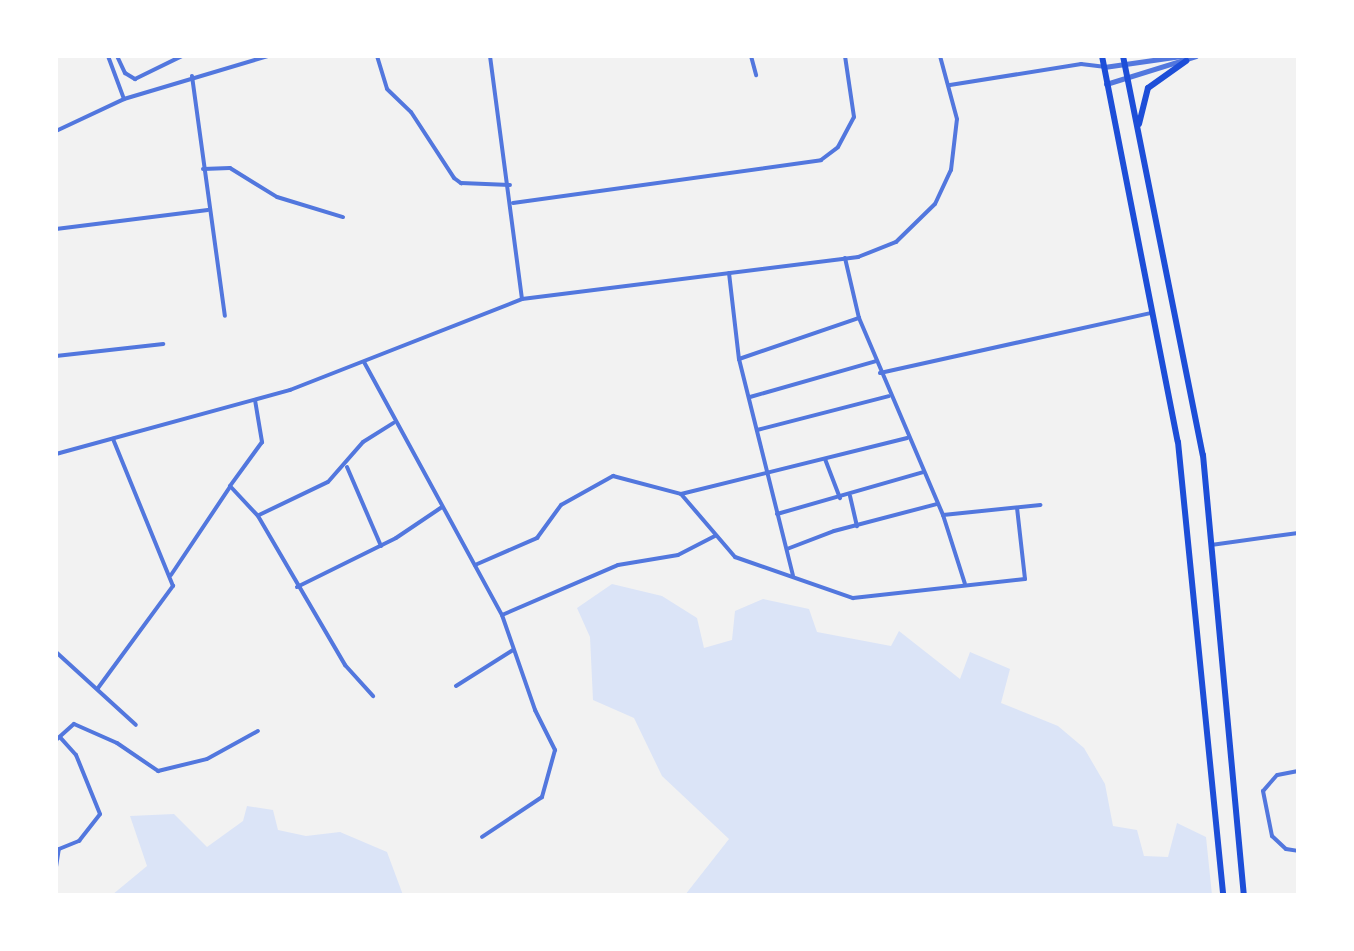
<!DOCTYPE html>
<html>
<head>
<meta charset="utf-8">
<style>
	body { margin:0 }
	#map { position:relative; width:1354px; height:951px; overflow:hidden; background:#f2f2f2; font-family:Poppins,sans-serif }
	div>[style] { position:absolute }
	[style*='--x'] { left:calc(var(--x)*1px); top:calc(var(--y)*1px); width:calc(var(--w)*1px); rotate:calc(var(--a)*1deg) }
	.green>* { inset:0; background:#dbe4f7 }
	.minor>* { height:4px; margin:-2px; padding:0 2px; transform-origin:2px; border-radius:2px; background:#5277de }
	.tertiary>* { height:5px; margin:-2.5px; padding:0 2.5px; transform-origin:2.5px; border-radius:2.5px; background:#5277de }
	.secondary>* { height:6px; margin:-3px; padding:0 3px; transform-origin:3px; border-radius:3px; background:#1d4ed8 }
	span { translate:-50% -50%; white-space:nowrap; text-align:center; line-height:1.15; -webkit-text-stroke:8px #fff; paint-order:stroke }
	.frame { position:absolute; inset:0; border:58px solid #fff; pointer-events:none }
</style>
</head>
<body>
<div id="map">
	<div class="green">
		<i style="clip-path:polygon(612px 584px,662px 596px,697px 618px,704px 648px,732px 640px,735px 611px,763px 599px,809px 609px,817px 632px,891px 646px,899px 631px,960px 679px,970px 652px,1010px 669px,1001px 703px,1058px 726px,1084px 748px,1105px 784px,1113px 826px,1137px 830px,1144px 856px,1168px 857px,1177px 823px,1206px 837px,1212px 895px,685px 895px,729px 839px,662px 776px,634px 718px,593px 700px,590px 637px,577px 608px)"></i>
		<i style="clip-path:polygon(247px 806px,273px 810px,278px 830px,306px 836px,340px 832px,387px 852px,403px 895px,112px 895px,147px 866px,130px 816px,174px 814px,207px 847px,243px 821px)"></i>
	</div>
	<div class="minor">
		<i style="--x:108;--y:56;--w:46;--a:69.6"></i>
		<i style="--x:117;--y:56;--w:19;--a:65"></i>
		<i style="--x:125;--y:73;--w:12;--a:31"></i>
		<i style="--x:135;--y:79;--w:52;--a:-26.1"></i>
		<i style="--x:377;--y:56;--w:34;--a:73"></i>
		<i style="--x:387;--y:89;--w:33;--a:44"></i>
		<i style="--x:411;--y:112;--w:79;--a:56.9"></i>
		<i style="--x:454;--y:178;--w:9;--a:36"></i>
		<i style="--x:461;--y:183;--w:49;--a:2.3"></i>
		<i style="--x:490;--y:56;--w:245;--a:82.5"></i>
		<i style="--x:751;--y:56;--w:20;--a:75"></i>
		<i style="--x:192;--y:76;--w:242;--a:82.2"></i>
		<i style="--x:950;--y:85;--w:133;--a:-9.1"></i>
		<i style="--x:1081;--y:64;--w:23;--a:7"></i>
		<i style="--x:56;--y:131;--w:75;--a:-25.2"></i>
		<i style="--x:124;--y:99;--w:150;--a:-16.6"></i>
		<i style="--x:203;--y:169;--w:27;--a:-2"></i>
		<i style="--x:230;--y:168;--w:55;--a:31.7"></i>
		<i style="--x:277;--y:197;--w:69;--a:16.9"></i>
		<i style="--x:513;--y:203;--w:311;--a:-7.9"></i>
		<i style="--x:821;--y:160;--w:21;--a:-37"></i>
		<i style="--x:838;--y:147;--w:34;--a:-62"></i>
		<i style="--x:854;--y:117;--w:62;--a:-98.4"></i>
		<i style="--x:56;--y:229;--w:153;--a:-7.1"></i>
		<i style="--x:845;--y:258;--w:62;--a:76.9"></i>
		<i style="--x:859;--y:318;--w:214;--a:66.9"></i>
		<i style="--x:943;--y:515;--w:72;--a:72.3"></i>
		<i style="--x:729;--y:273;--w:87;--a:83.4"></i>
		<i style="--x:739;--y:359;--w:223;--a:76"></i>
		<i style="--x:56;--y:356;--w:108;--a:-6.4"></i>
		<i style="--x:739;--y:359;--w:127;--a:-18.9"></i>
		<i style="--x:364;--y:362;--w:288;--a:61.4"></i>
		<i style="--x:502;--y:615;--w:101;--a:70.8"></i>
		<i style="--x:535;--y:710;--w:45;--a:63.4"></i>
		<i style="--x:555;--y:750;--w:49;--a:105.5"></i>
		<i style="--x:542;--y:797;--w:72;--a:146.3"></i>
		<i style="--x:880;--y:373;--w:278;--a:-12.5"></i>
		<i style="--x:750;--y:397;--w:131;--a:-15.9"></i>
		<i style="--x:255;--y:400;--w:43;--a:80.5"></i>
		<i style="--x:262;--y:442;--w:54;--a:126"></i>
		<i style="--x:230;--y:486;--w:41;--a:47"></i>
		<i style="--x:258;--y:516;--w:173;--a:59.7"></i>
		<i style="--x:345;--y:665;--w:42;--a:47.9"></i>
		<i style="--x:757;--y:430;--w:136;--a:-14.4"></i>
		<i style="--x:56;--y:454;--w:243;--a:-15.3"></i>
		<i style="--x:290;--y:390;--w:249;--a:-21.4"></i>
		<i style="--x:522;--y:299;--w:339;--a:-7.1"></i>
		<i style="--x:858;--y:257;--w:41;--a:-21.5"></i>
		<i style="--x:896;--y:242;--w:54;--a:-44.3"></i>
		<i style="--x:935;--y:204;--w:38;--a:-65"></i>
		<i style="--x:951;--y:170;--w:51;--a:-83.3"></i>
		<i style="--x:957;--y:119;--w:65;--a:-105.1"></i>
		<i style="--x:825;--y:459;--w:42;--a:69"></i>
		<i style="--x:347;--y:467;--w:86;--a:66.7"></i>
		<i style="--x:681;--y:494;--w:233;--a:-13.9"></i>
		<i style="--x:850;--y:496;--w:31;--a:77"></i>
		<i style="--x:777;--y:514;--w:152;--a:-16"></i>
		<i style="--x:259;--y:515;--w:76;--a:-25.6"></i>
		<i style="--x:328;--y:482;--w:53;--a:-48.8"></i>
		<i style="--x:363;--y:442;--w:36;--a:-32"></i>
		<i style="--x:943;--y:515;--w:98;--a:-5.9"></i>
		<i style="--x:1211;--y:545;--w:88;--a:-7.9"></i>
		<i style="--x:787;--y:549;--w:50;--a:-21"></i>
		<i style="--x:834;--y:531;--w:106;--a:-14.7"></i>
		<i style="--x:475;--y:565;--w:68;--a:-23.5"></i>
		<i style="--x:537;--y:538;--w:41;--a:-54"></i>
		<i style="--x:561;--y:505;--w:60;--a:-29.1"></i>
		<i style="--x:613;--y:476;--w:70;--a:14.8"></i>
		<i style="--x:681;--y:494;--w:83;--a:49.4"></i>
		<i style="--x:735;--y:557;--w:125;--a:19.2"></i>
		<i style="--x:853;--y:598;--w:173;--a:-6.3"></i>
		<i style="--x:1025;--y:579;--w:71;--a:-96.4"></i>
		<i style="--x:171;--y:575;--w:106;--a:-56.2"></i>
		<i style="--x:297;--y:587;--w:110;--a:-26.3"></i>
		<i style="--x:396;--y:538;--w:55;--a:-34"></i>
		<i style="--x:502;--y:615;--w:126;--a:-23.3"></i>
		<i style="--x:618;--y:565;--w:61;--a:-9.5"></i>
		<i style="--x:678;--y:555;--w:42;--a:-27.2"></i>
		<i style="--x:56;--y:652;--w:108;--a:42.4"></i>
		<i style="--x:456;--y:686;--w:67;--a:-32.3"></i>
		<i style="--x:98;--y:688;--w:127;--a:-53.7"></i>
		<i style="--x:173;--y:586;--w:159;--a:-112.2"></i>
		<i style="--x:56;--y:740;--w:24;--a:-42"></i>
		<i style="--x:74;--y:724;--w:47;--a:23.8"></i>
		<i style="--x:117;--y:743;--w:50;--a:34.3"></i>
		<i style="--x:158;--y:771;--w:50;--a:-13.8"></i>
		<i style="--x:207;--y:759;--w:58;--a:-28.8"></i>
		<i style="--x:1298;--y:771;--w:21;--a:169"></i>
		<i style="--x:1277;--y:775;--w:21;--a:131"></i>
		<i style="--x:1263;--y:791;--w:46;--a:78.7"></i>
		<i style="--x:1272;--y:836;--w:19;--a:43"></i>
		<i style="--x:1286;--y:849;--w:12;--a:9"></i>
		<i style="--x:56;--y:867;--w:18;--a:-81"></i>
		<i style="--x:59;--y:849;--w:22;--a:-22"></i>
		<i style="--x:79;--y:841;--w:34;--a:-52"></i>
		<i style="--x:100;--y:814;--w:64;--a:-112.1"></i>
		<i style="--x:76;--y:755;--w:24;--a:-132"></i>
	</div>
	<div class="tertiary">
		<i style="--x:1104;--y:67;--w:78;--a:-8.1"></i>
		<i style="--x:1106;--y:84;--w:94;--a:-17.3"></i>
	</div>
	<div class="secondary">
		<i style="--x:1102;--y:56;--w:393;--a:78.9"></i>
		<i style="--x:1178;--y:442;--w:455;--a:84.3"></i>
		<i style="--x:1123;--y:56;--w:407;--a:78.7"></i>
		<i style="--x:1203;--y:455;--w:442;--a:84.7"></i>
		<i style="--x:1139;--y:124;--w:37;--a:-76"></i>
		<i style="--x:1148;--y:88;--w:47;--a:-35.4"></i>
	</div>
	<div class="frame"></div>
</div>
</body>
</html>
